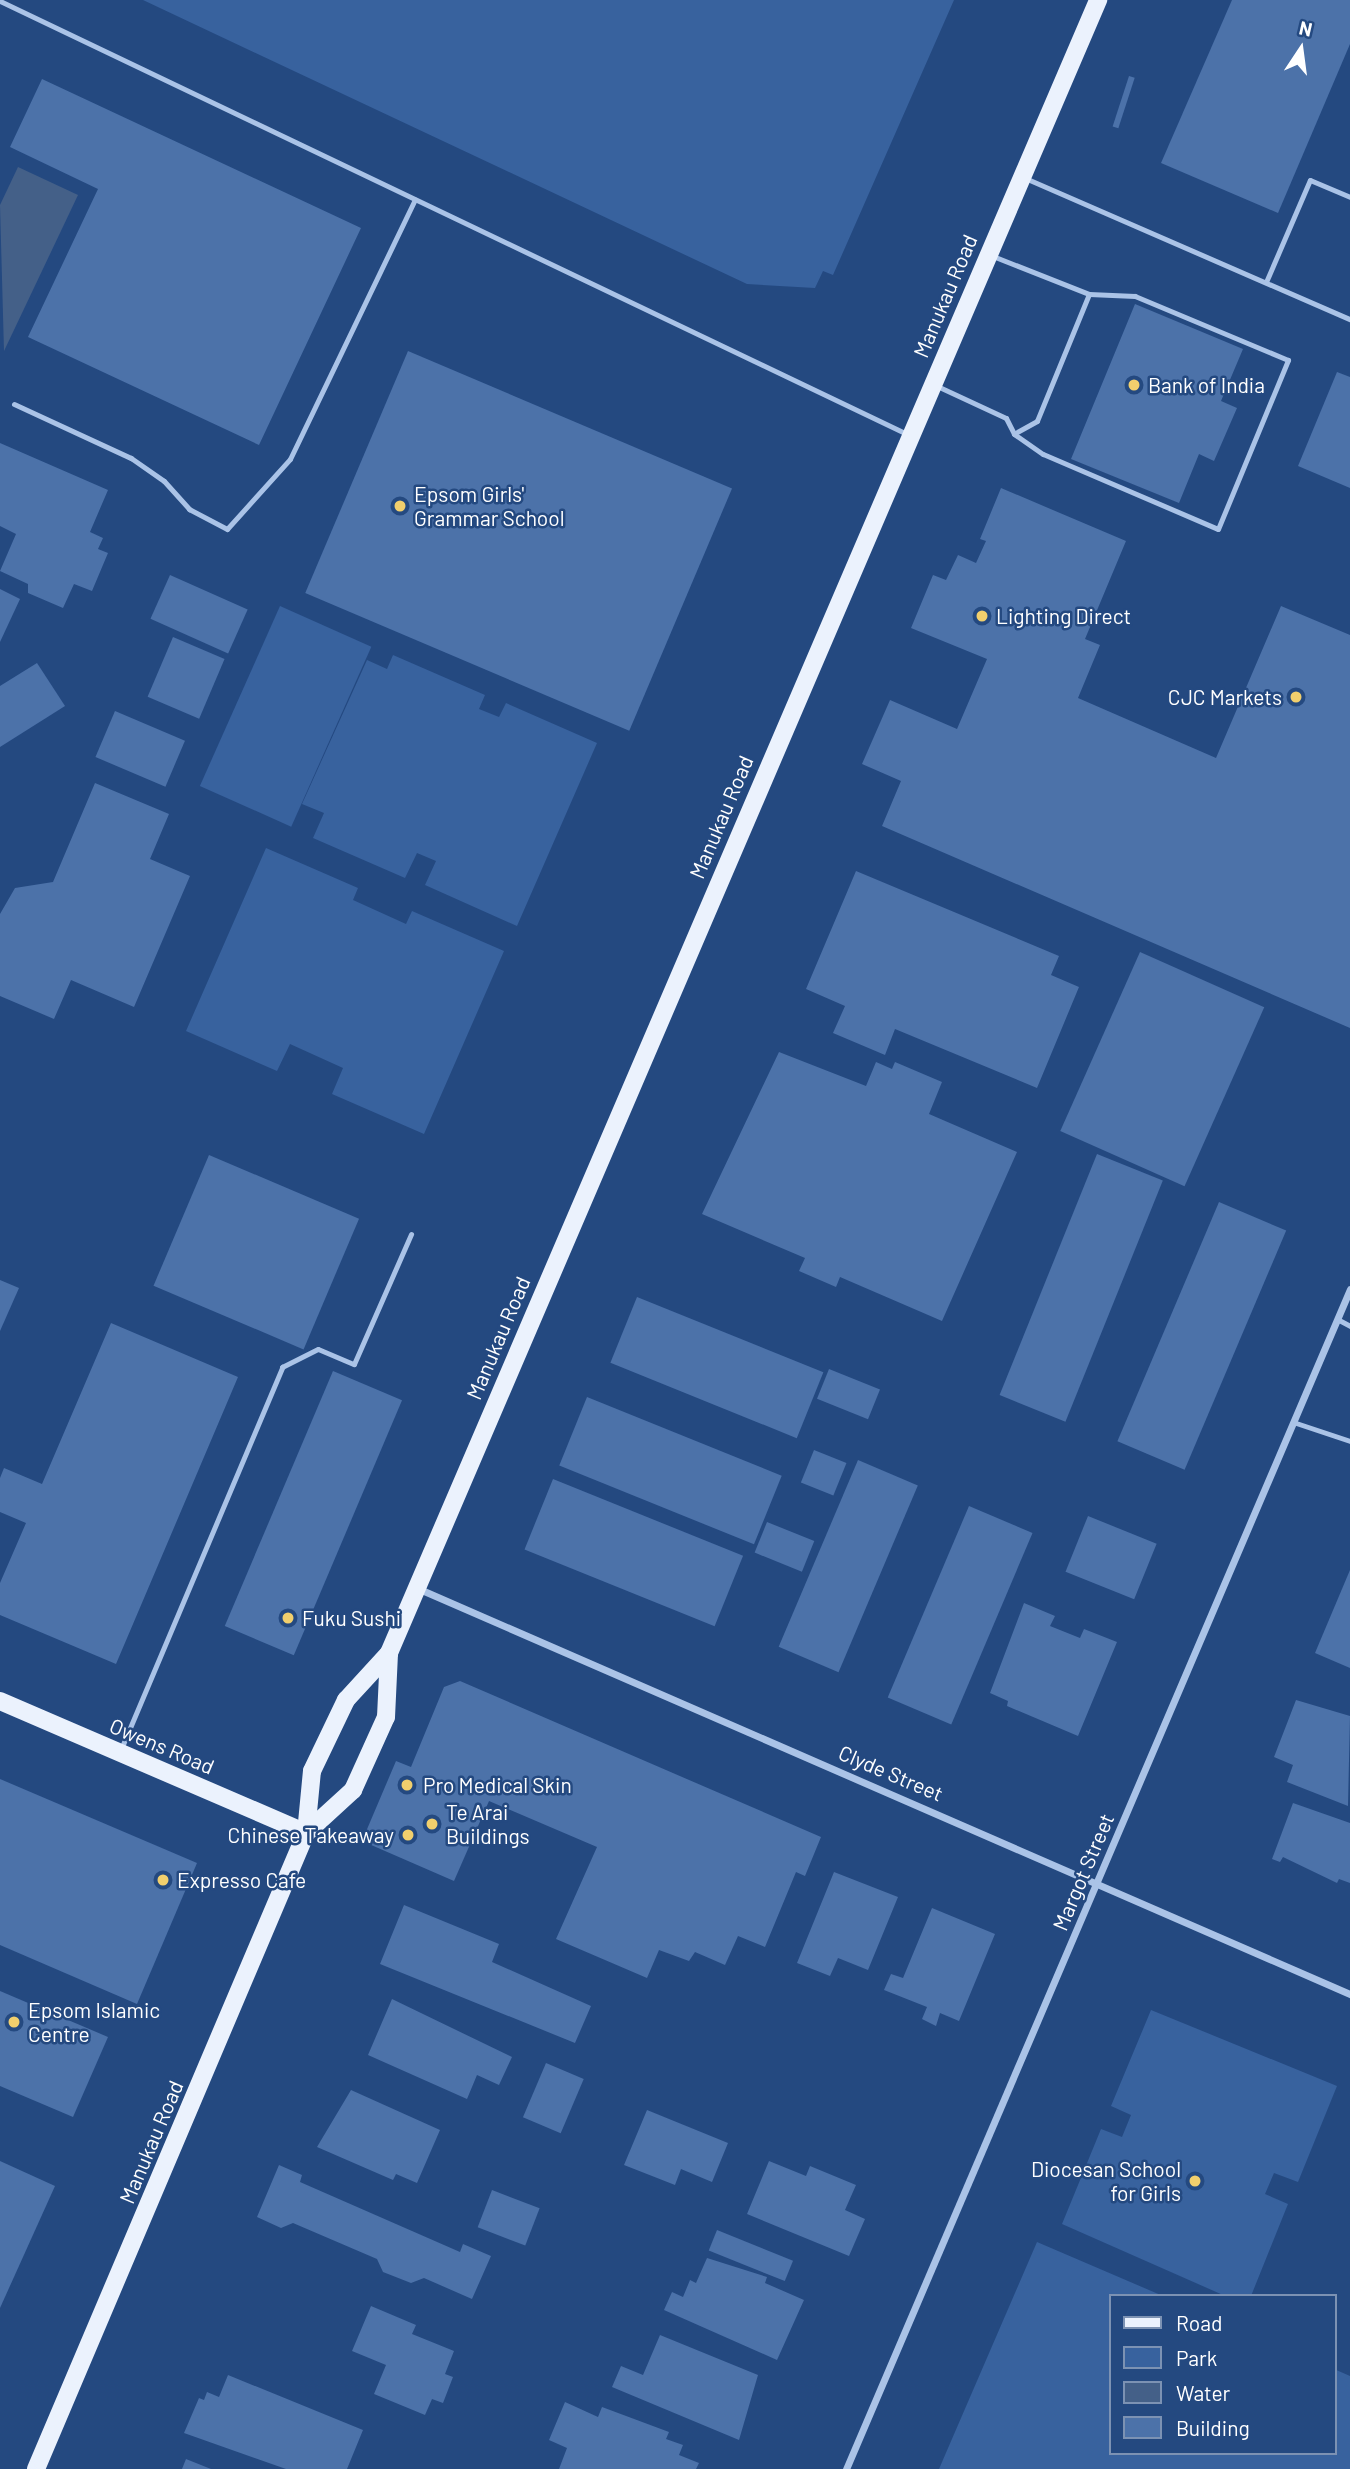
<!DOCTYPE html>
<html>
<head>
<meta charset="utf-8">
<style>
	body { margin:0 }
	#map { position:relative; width:1350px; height:2469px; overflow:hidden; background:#244980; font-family:Barlow,sans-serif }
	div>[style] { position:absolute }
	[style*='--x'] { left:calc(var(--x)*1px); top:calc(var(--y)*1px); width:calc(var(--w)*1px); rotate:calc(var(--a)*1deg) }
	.green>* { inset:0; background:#38629e; transform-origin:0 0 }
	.water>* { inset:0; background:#446088 }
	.building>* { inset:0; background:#4c72a9; transform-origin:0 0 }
	.service>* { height:5px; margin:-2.5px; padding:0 2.5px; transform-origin:2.5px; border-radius:2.5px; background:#aac3e7 }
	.minor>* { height:7px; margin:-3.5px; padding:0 3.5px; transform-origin:3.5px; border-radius:3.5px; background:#aac3e7 }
	.primary>* { height:18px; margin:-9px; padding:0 9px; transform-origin:9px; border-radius:9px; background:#ebf2fd }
	.dots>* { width:19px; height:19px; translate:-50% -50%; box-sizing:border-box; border:4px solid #244980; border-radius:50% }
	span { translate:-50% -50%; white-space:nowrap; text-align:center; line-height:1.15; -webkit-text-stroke:5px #244980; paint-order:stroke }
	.street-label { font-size:21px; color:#fff }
	.poi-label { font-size:21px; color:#fff }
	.left { translate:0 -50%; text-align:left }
	.right { translate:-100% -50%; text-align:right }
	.legend { position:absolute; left:1109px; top:2294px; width:228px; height:161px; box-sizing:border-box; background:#244980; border:2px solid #7c92b3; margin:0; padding:9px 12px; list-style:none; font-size:21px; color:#fff }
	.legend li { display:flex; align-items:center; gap:14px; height:35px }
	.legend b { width:35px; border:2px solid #7c92b3 }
	.north { position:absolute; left:1266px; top:14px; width:70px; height:70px; -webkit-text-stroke:5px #244980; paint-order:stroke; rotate:13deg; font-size:19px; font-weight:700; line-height:28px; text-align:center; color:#fff }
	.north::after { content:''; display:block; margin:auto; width:24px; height:32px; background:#fff; clip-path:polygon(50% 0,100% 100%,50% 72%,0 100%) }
</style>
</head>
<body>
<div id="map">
	<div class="green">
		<i style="clip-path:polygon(143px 0,954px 0,833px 275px,823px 271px,815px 288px,747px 284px)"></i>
		<i style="left:280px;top:606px;width:100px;height:197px;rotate:24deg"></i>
		<i style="clip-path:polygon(393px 655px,485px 695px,479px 709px,499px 717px,506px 703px,597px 743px,517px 926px,425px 885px,436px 861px,417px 853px,405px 878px,313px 838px,324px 813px,302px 804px,367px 660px,387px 669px)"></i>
		<i style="clip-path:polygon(266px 848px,358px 888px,353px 900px,406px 924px,412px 911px,504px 951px,424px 1134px,332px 1094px,343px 1068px,290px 1044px,277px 1071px,186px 1031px)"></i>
		<i style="clip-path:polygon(1151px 2010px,1337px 2086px,1298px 2182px,1274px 2173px,1265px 2194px,1288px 2204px,1251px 2296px,1223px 2295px,1062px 2224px,1101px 2129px,1122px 2137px,1131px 2115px,1111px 2106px)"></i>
		<i style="clip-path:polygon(1037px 2242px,1163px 2296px,1110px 2296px,1110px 2453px,1334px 2453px,1334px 2369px,1350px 2376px,1350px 2469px,939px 2469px)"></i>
	</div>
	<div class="water">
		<i style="clip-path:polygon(18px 167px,78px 195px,4px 351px,0 205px)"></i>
	</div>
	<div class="building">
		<i style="clip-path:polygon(1232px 0,1350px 0,1350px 44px,1278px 213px,1161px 163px)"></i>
		<i style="left:1129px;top:76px;width:6px;height:53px;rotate:18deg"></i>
		<i style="clip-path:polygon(42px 79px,361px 228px,259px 445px,28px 337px,98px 189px,10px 147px)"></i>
		<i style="clip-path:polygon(1135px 304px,1243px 349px,1221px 401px,1237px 408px,1214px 461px,1199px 454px,1179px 503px,1071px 459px)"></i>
		<i style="left:408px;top:351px;width:352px;height:263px;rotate:23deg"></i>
		<i style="clip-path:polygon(1337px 372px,1350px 377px,1350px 488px,1298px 466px)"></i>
		<i style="clip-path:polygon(0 443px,108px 490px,90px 532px,103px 538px,98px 549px,108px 553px,92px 591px,74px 584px,63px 608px,28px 593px,28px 584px,0 571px,16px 534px,0 526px)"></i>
		<i style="clip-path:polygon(1001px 488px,1126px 541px,1085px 639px,1100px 645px,1078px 698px,1216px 758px,1281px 606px,1350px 635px,1350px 1028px,882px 826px,901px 781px,862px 764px,890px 700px,957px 729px,987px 659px,911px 628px,933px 575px,946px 580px,958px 555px,976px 563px,986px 541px,980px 539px)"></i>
		<i style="left:170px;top:575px;width:85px;height:48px;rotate:24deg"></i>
		<i style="clip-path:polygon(0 589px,20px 599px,0 642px)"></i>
		<i style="left:173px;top:637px;width:56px;height:65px;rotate:23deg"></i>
		<i style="clip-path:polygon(37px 663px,65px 706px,0 747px,0 686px)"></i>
		<i style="left:115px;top:711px;width:76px;height:50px;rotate:23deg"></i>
		<i style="clip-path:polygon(95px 783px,169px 814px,150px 859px,190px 876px,134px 1007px,71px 980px,54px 1019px,0 996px,0 914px,15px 888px,53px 882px)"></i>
		<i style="clip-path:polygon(856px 871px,1059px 956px,1051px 975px,1079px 987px,1037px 1088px,895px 1029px,885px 1055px,833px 1033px,845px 1006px,806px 989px)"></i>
		<i style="left:1140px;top:952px;width:136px;height:196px;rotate:24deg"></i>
		<i style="clip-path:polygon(779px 1052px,866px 1086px,876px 1062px,892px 1069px,895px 1062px,942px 1082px,929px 1114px,1017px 1152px,942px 1321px,840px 1277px,836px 1287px,799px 1271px,805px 1258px,702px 1214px)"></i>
		<i style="left:1097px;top:1154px;width:71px;height:260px;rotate:22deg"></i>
		<i style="left:209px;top:1155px;width:163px;height:142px;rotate:23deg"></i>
		<i style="left:1219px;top:1202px;width:73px;height:260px;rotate:23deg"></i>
		<i style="clip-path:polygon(0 1280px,19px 1288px,0 1331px)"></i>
		<i style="left:637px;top:1297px;width:201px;height:71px;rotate:22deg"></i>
		<i style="clip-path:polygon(111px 1323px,238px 1377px,116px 1664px,0 1615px,0 1583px,26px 1523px,0 1512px,0 1478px,4px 1468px,42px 1484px)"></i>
		<i style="left:829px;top:1369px;width:55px;height:32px;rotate:22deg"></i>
		<i style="left:333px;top:1371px;width:75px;height:277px;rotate:23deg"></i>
		<i style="left:587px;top:1397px;width:210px;height:74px;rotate:22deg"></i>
		<i style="left:814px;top:1450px;width:35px;height:35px;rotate:22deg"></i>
		<i style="left:858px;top:1460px;width:65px;height:203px;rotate:23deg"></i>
		<i style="left:553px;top:1479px;width:205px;height:76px;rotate:22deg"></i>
		<i style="left:969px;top:1506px;width:69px;height:208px;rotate:23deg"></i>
		<i style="left:1088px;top:1516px;width:74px;height:60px;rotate:22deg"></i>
		<i style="left:767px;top:1522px;width:51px;height:33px;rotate:22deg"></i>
		<i style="clip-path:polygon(1350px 1570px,1350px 1668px,1315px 1653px)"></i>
		<i style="clip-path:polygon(1024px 1603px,1055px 1616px,1050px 1626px,1080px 1638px,1084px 1629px,1117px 1642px,1078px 1736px,1007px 1706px,1008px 1701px,990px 1693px)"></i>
		<i style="clip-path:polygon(460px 1681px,821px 1837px,805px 1876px,796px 1872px,765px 1947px,738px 1936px,725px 1965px,695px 1952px,689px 1961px,659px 1950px,647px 1978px,556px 1939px,597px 1847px,489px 1801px,454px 1881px,362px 1841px,396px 1761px,411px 1767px,444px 1687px)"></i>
		<i style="clip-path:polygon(1296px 1700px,1350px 1716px,1348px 1806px,1287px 1782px,1293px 1765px,1274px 1757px)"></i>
		<i style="clip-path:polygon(0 1779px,197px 1863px,137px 2004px,0 1945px)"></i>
		<i style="clip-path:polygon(1293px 1803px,1350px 1823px,1350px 1883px,1339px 1879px,1337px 1883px,1283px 1857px,1280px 1862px,1272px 1859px)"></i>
		<i style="clip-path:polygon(834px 1872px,898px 1897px,868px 1970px,838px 1958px,830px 1976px,797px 1963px)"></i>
		<i style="clip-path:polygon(404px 1905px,499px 1944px,492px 1962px,591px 2006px,575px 2043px,380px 1964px)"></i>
		<i style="clip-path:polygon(932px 1908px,995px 1934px,959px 2021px,940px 2013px,936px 2026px,922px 2019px,927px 2007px,884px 1990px,891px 1974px,903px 1978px)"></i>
		<i style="clip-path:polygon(0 1991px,108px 2037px,73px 2117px,0 2086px)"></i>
		<i style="clip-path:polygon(392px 1999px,512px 2057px,499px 2085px,477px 2075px,467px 2099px,368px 2055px)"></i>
		<i style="left:546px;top:2063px;width:41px;height:59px;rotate:23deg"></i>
		<i style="clip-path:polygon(351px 2090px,440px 2130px,417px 2183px,396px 2174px,393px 2180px,317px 2147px)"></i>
		<i style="clip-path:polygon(647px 2110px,728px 2143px,712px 2182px,681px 2169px,675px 2185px,624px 2165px)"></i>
		<i style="clip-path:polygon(0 2161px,55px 2186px,0 2308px)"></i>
		<i style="clip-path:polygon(769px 2161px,806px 2176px,810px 2166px,856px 2185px,845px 2210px,865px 2219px,849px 2256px,747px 2214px)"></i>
		<i style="clip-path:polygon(279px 2165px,302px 2175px,300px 2182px,460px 2252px,463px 2244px,491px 2256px,472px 2299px,424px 2278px,411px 2283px,383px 2272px,377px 2259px,293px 2223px,281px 2228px,257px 2217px)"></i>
		<i style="left:492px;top:2190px;width:51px;height:40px;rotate:21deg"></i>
		<i style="left:717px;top:2230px;width:82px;height:22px;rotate:22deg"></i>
		<i style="clip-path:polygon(707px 2258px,767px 2277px,765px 2283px,804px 2300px,777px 2360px,664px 2310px,672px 2292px,683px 2297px,690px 2280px,696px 2283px)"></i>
		<i style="clip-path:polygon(371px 2306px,416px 2325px,412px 2334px,454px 2351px,445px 2374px,453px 2377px,443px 2403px,432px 2399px,425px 2415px,374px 2394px,386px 2365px,352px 2351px)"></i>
		<i style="clip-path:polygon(660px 2335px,758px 2375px,739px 2440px,612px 2387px,621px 2366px,643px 2375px)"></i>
		<i style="clip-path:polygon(228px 2375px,363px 2430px,347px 2469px,286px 2469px,184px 2433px,199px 2398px,204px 2400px,207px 2392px,219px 2397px)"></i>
		<i style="clip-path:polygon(565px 2402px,598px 2417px,602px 2407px,669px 2432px,666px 2439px,683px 2445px,679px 2455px,699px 2463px,696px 2469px,559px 2469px,567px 2448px,549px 2440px)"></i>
		<i style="clip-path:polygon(186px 2459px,211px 2469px,182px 2469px)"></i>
	</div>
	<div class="service">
		<i style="--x:0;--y:1;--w:1005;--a:25.52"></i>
		<i style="--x:1025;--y:178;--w:354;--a:23.5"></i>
		<i style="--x:990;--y:255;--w:106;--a:21.5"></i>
		<i style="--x:1089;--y:294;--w:137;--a:112.3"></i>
		<i style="--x:1037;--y:421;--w:26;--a:151"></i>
		<i style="--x:1266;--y:282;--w:111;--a:-66.7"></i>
		<i style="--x:1310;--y:180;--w:43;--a:23"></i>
		<i style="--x:937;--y:386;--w:76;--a:24.9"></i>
		<i style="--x:1006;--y:418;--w:18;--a:63"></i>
		<i style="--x:1014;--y:434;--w:35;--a:35"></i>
		<i style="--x:1043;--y:454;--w:190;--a:23.2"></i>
		<i style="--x:1218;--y:529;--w:183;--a:-67.5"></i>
		<i style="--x:1288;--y:360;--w:166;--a:-157.3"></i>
		<i style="--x:1135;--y:296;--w:46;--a:-177.5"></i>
		<i style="--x:14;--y:404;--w:129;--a:24.8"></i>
		<i style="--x:131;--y:458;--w:40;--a:34.9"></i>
		<i style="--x:164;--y:481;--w:38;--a:48"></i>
		<i style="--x:189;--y:509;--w:43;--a:27.8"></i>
		<i style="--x:227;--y:529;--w:94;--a:-48"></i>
		<i style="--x:290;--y:459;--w:288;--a:-64.3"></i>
		<i style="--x:1337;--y:1319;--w:15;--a:28"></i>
		<i style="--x:1293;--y:1422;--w:60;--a:18.4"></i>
		<i style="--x:121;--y:1749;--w:415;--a:-67.1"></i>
		<i style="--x:282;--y:1367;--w:40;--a:-26.6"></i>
		<i style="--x:318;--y:1349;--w:39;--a:23"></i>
		<i style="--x:354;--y:1364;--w:142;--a:-66.3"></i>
	</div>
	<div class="minor">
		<i style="--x:417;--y:1588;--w:1018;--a:23.52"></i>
		<i style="--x:846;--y:2469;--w:1283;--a:-66.87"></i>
	</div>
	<div class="primary">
		<i style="--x:0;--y:1701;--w:333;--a:23.3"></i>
		<i style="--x:306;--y:1833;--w:64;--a:-42.5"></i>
		<i style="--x:353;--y:1790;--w:80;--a:-65.7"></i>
		<i style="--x:386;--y:1717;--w:64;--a:-87.3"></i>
		<i style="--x:36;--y:2469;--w:691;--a:-67"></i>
		<i style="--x:306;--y:1833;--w:62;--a:-84.5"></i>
		<i style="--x:312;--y:1771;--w:79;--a:-64.4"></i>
		<i style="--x:346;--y:1700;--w:64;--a:-47.5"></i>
		<i style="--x:389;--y:1653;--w:1799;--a:-66.78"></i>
	</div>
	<div class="dots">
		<i style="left:1134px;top:385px;background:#f1cf6d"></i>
		<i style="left:400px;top:506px;background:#f1cf6d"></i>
		<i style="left:982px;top:616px;background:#f1cf6d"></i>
		<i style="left:1296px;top:697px;background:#f1cf6d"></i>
		<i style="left:288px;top:1618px;background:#f1cf6d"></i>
		<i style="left:407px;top:1785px;background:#f1cf6d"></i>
		<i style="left:432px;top:1824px;background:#f1cf6d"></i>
		<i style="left:408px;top:1835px;background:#f1cf6d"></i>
		<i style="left:163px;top:1880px;background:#f1cf6d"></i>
		<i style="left:14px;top:2022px;background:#f1cf6d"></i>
		<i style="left:1195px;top:2181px;background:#f1cf6d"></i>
	</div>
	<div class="street-label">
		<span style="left:945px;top:296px;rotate:-67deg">Manukau Road</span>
		<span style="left:721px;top:817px;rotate:-67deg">Manukau Road</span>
		<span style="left:498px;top:1338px;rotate:-67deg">Manukau Road</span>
		<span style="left:162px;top:1746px;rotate:23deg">Owens Road</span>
		<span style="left:891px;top:1773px;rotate:23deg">Clyde Street</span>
		<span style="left:1083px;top:1872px;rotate:-67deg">Margot Street</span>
		<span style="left:151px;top:2142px;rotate:-67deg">Manukau Road</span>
	</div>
	<div class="poi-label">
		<span class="left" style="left:1148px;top:385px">Bank of India</span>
		<span class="left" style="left:414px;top:506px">Epsom Girls'<br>Grammar School</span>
		<span class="left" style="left:996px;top:616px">Lighting Direct</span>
		<span class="right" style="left:1282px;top:697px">CJC Markets</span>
		<span class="left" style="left:302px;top:1618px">Fuku Sushi</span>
		<span class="left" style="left:423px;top:1785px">Pro Medical Skin</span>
		<span class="left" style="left:446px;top:1824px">Te Arai<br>Buildings</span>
		<span class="right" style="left:394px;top:1835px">Chinese Takeaway</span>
		<span class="left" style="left:177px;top:1880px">Expresso Cafe</span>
		<span class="left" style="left:28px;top:2022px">Epsom Islamic<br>Centre</span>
		<span class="right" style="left:1181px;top:2181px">Diocesan School<br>for Girls</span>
	</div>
	<ul class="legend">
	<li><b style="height:9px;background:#ebf2fd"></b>Road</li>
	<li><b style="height:19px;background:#38629e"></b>Park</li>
	<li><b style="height:19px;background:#446088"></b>Water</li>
	<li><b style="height:19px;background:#4c72a9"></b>Building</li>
	</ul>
	<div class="north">N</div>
</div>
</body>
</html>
